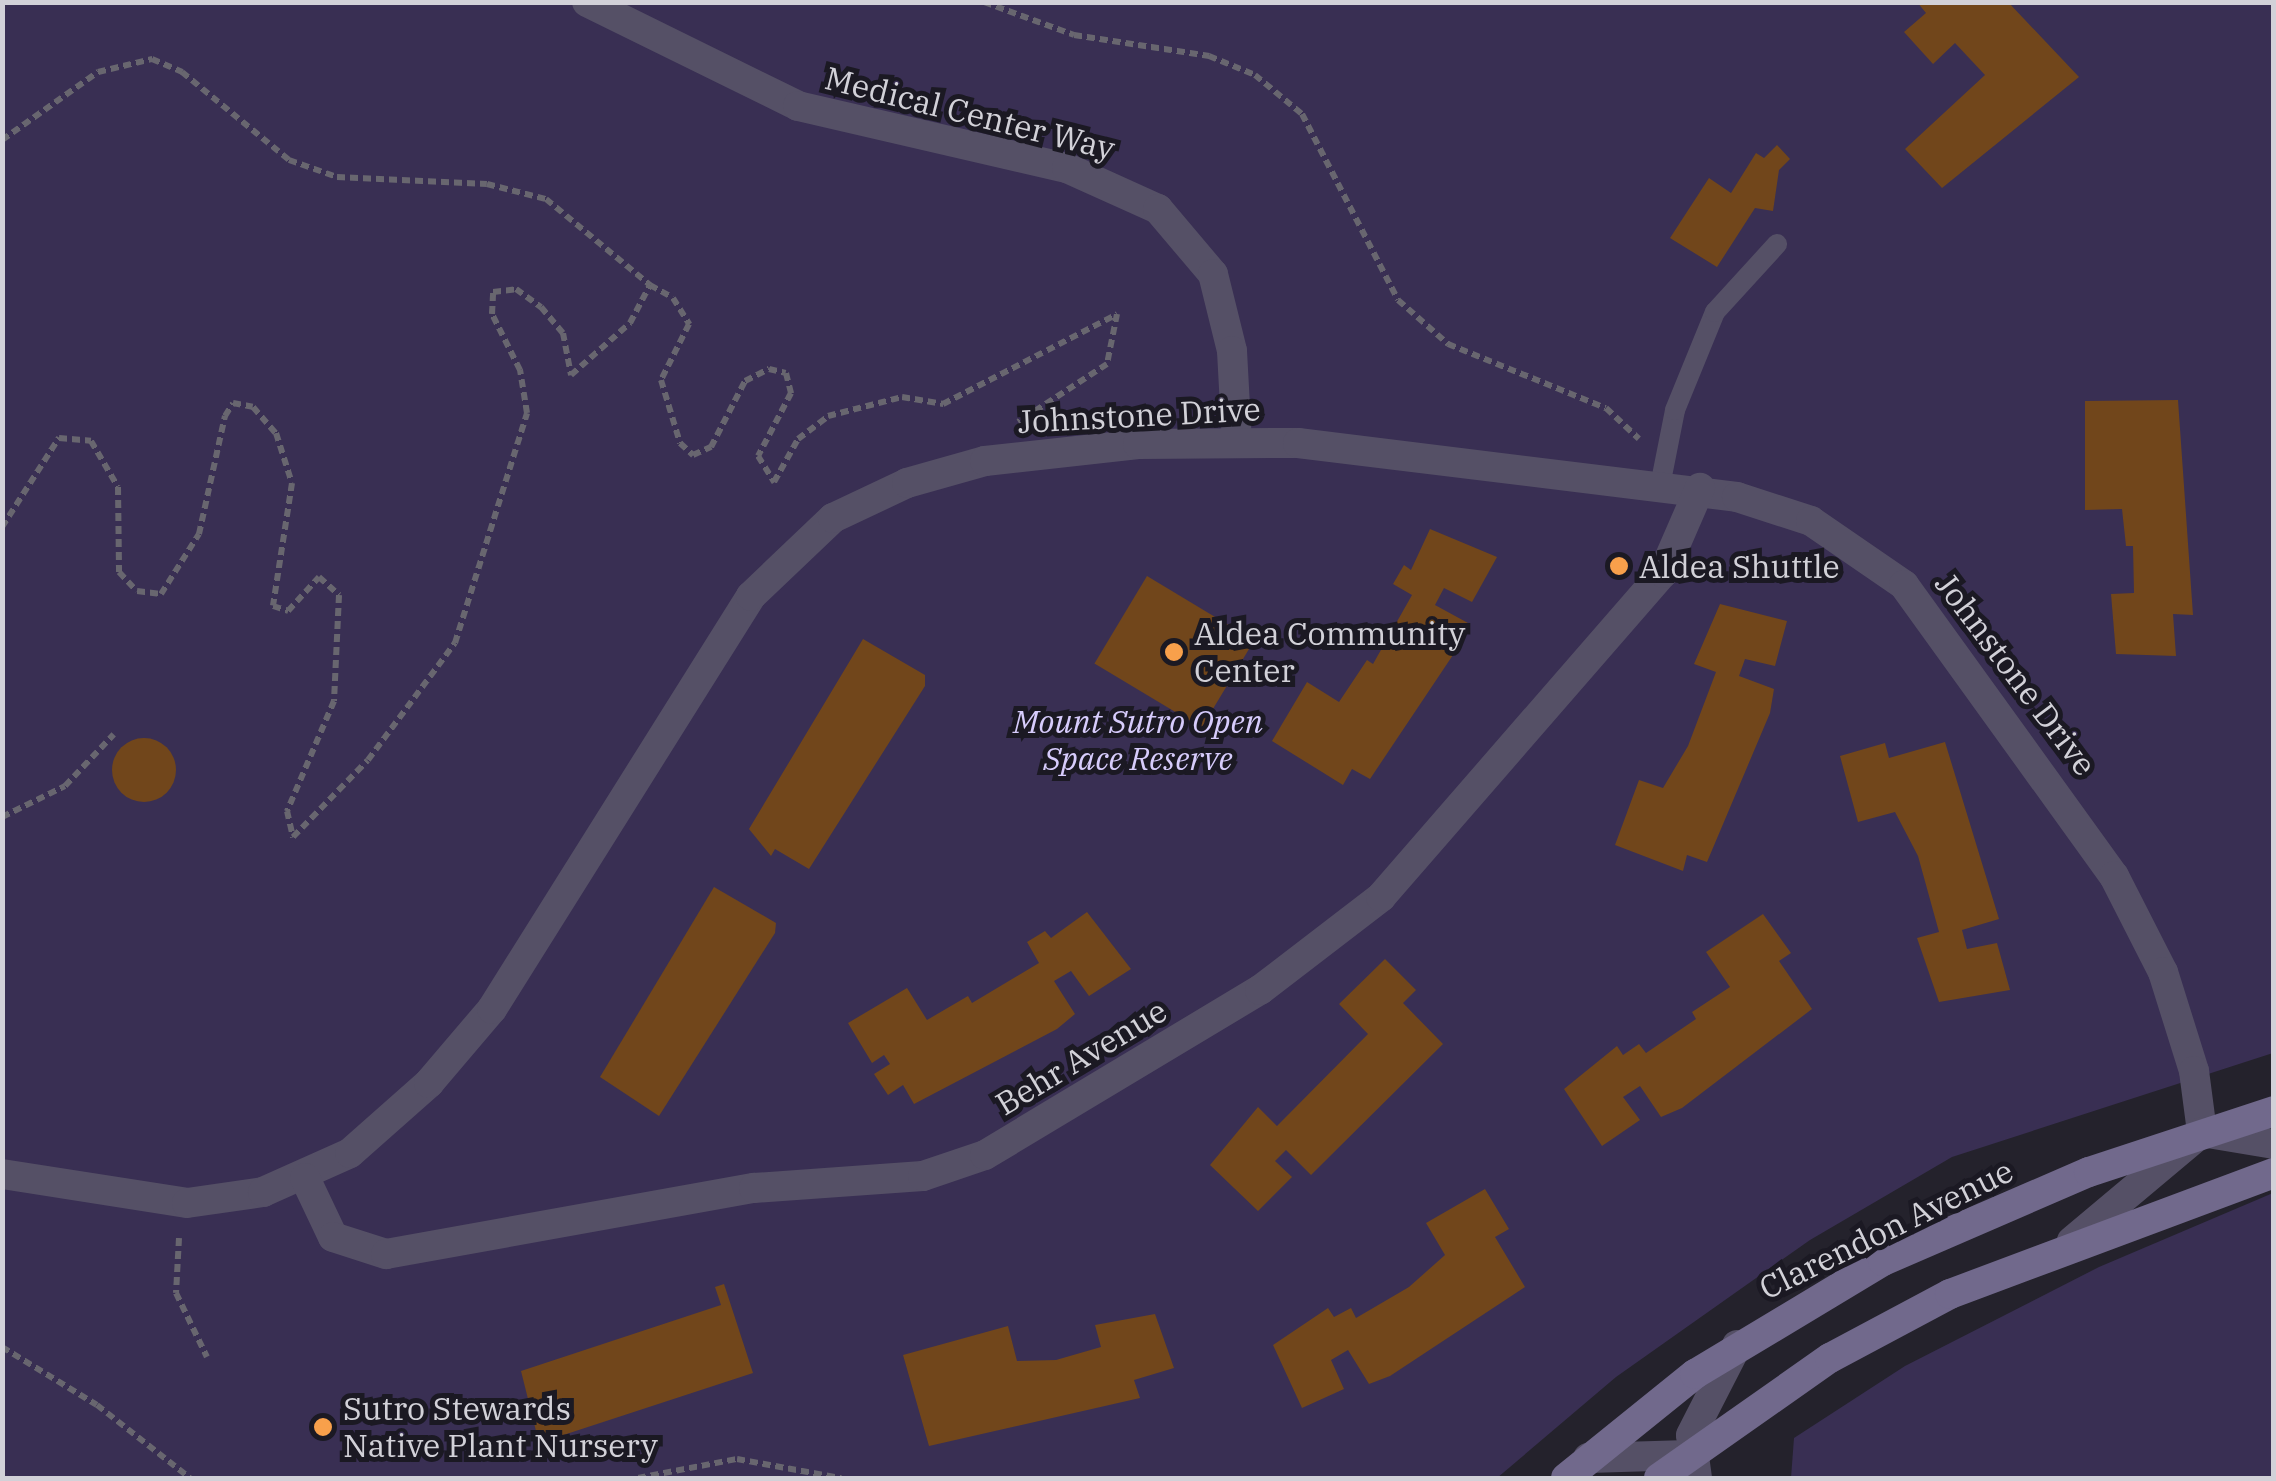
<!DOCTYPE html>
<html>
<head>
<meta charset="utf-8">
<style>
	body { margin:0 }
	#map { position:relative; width:2276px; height:1481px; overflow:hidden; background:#24222c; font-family:"IBM Plex Serif",serif }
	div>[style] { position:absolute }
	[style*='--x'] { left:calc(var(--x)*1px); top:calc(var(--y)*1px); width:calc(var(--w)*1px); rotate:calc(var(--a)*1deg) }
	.green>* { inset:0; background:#392f53 }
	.building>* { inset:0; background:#71461b; transform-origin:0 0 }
	.round { border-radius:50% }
	.path>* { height:6px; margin-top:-3px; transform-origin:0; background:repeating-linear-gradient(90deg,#68666f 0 8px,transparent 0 13px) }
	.lane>* { height:20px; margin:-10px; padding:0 10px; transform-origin:10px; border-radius:10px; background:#555066 }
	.street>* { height:30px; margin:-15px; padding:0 15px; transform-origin:15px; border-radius:15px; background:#555066 }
	.secondary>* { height:30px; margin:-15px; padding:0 15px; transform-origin:15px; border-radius:15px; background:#71698c }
	.dots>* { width:28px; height:28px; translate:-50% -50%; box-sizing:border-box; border:5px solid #1b1923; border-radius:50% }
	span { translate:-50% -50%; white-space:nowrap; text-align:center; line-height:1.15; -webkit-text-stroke:10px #1b1923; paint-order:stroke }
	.street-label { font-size:32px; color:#d2d1d8 }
	.poi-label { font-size:32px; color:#d2d1d8 }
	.left { translate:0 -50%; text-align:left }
	.park-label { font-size:32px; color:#d7ccfc; font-style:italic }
	.frame { position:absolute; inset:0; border:5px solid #d2d1d8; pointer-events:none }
</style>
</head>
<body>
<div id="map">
	<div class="green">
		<i style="clip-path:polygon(2px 3px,2273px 3px,2273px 1053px,1952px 1157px,1810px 1240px,1616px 1377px,1497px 1478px,3px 1478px)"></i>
		<i style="clip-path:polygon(2273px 1193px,2273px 1478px,1791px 1478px,1794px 1438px,1905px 1366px,2099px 1267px)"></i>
	</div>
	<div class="building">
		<i style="clip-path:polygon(1917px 2px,2008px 2px,2079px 77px,1942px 188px,1905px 149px,1985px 75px,1955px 43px,1933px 64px,1904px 32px,1926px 13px)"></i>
		<i style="clip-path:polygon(1777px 145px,1790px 159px,1779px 170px,1773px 211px,1755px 208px,1717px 267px,1670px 238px,1709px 178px,1731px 193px,1756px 153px,1764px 158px)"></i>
		<i style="clip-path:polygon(2178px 400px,2193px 615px,2173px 614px,2176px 656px,2116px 654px,2111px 594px,2134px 593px,2133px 546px,2126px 546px,2122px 509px,2085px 510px,2085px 401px)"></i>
		<i style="clip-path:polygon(1430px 529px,1497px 557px,1472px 602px,1444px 588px,1435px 605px,1468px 623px,1459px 646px,1370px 779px,1352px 769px,1343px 785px,1272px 741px,1307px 682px,1339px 702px,1367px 660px,1373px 664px,1412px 595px,1393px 584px,1404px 565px,1411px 570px)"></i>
		<i style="left:1147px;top:576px;width:125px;height:102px;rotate:31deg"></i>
		<i style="clip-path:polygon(1720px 604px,1787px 621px,1775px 666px,1745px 659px,1739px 676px,1774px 689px,1770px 713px,1707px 862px,1687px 855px,1683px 871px,1615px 845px,1639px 780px,1663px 788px,1688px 746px,1716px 672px,1694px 664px)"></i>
		<i style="clip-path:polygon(863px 639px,925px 675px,925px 686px,809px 869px,775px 849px,771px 856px,749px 829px)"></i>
		<i class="round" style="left:112px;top:738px;width:64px;height:64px"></i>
		<i style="clip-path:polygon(1945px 742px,1999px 919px,1962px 930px,1967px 949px,1997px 943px,2010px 990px,1939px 1002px,1917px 938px,1939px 932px,1918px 856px,1895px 812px,1858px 822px,1840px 756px,1885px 743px,1889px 758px)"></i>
		<i style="clip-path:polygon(714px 887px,776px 923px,775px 933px,659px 1116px,600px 1077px)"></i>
		<i style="clip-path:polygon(1087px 912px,1131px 969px,1089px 996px,1071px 971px,1054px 981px,1075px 1014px,1057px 1029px,914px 1104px,903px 1085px,888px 1095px,874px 1074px,890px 1064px,884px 1055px,872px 1063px,848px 1023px,907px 988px,927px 1020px,968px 996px,972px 1003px,1039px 963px,1027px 942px,1045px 931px,1051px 938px)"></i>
		<i style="clip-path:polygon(1763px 914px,1791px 953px,1779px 961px,1812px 1009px,1682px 1108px,1661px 1117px,1640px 1086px,1623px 1097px,1640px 1120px,1602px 1146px,1564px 1089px,1617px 1046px,1623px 1055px,1639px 1044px,1646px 1053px,1696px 1019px,1692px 1012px,1730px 987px,1706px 952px)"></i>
		<i style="clip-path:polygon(1385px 959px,1416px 990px,1403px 1003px,1443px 1044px,1311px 1175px,1286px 1150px,1275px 1161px,1292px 1177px,1258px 1211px,1210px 1165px,1258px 1107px,1277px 1126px,1368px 1034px,1339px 1004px)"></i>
		<i style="clip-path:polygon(1485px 1189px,1509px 1229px,1495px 1237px,1525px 1287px,1390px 1376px,1369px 1384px,1348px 1350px,1331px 1360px,1344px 1389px,1302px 1408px,1273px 1345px,1328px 1308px,1334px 1317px,1351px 1308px,1356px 1318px,1409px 1287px,1445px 1255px,1426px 1223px)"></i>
		<i style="clip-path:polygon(724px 1284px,753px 1373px,539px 1443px,521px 1371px,721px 1305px,715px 1287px)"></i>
		<i style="clip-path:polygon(1155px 1314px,1174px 1368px,1134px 1380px,1140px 1398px,929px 1446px,903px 1355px,1008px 1326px,1017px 1361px,1056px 1360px,1101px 1347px,1095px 1325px)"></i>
	</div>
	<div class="path">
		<i style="--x:984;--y:2;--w:96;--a:20.1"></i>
		<i style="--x:1074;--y:35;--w:137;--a:8.8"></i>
		<i style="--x:1209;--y:56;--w:50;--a:22.4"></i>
		<i style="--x:1255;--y:75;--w:61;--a:39.7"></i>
		<i style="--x:1302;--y:114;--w:209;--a:62.7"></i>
		<i style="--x:1398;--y:300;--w:67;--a:41.3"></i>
		<i style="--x:1448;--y:344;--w:170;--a:22.1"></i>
		<i style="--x:1606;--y:408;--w:45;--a:43.2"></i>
		<i style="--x:2;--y:140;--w:118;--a:-35.3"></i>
		<i style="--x:98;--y:72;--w:56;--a:-13.5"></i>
		<i style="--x:152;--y:59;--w:33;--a:23"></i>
		<i style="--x:182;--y:72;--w:139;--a:39.4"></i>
		<i style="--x:289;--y:160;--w:51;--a:19.5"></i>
		<i style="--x:337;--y:177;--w:150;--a:2.7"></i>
		<i style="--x:487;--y:184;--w:61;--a:14.3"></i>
		<i style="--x:546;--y:199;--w:135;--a:39.6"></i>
		<i style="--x:2;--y:527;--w:106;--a:-57.4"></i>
		<i style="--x:59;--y:438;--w:32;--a:5"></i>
		<i style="--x:91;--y:441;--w:53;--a:59.6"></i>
		<i style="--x:118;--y:487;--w:85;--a:89.3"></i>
		<i style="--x:119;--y:572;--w:26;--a:47"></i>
		<i style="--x:137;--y:591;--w:24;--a:7"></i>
		<i style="--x:161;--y:594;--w:71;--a:-57.7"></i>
		<i style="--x:199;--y:534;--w:121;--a:-77.6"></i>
		<i style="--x:225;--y:416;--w:15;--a:-58"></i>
		<i style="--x:233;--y:403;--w:20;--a:11"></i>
		<i style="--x:253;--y:407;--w:35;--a:49"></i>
		<i style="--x:276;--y:433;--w:52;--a:72.3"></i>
		<i style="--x:292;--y:483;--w:124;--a:98.8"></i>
		<i style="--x:273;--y:606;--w:16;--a:18"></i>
		<i style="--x:288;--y:611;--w:46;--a:-47.6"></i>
		<i style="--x:319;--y:577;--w:27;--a:42"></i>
		<i style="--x:339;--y:595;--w:106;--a:92.7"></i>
		<i style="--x:334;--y:701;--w:120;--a:113.1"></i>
		<i style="--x:287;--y:811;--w:27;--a:77"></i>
		<i style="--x:293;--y:837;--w:107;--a:-45.8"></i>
		<i style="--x:368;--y:760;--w:146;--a:-53.4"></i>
		<i style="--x:455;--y:643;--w:241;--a:-72.6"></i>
		<i style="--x:527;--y:413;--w:44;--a:-99.2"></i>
		<i style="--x:520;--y:370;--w:63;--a:-116.6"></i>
		<i style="--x:492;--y:314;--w:22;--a:-87"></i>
		<i style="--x:493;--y:292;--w:23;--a:-7"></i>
		<i style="--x:516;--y:289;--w:31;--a:36"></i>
		<i style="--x:541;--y:307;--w:34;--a:50"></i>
		<i style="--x:563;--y:333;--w:43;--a:79.2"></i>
		<i style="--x:571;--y:375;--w:79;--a:-41.4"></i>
		<i style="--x:630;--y:323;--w:43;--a:-62.2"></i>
		<i style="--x:650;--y:285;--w:26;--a:29"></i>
		<i style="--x:673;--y:298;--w:31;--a:58"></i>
		<i style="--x:689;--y:324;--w:63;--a:116.6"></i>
		<i style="--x:661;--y:380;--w:66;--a:73.2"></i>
		<i style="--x:680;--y:443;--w:18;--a:43"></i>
		<i style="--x:693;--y:455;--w:20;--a:-24"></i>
		<i style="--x:711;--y:447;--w:74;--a:-62.7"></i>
		<i style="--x:745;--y:381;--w:27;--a:-27"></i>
		<i style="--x:769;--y:369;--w:17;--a:13"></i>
		<i style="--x:786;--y:373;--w:21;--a:76"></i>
		<i style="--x:791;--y:393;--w:71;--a:117.6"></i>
		<i style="--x:758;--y:456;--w:31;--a:58"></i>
		<i style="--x:774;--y:482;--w:49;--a:-60.8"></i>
		<i style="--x:798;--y:439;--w:38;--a:-37"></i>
		<i style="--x:828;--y:416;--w:76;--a:-14.4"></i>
		<i style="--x:902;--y:397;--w:42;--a:9.7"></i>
		<i style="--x:943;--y:404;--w:196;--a:-27.3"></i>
		<i style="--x:1117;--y:314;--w:51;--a:101.3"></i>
		<i style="--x:1107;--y:364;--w:106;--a:146.9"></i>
		<i style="--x:2;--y:817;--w:70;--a:-26.2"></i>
		<i style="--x:65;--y:786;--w:71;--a:-46.7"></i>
		<i style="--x:179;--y:1238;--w:55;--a:93.1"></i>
		<i style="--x:176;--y:1293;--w:71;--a:64.2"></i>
		<i style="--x:2;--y:1347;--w:111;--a:31.4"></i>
		<i style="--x:97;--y:1405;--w:118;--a:38.1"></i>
		<i style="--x:638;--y:1478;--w:101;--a:-10.9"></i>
		<i style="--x:737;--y:1459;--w:106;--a:10.4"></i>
	</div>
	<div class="lane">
		<i style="--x:1661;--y:481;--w:72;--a:-78.8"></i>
		<i style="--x:1675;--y:410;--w:106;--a:-67.8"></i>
		<i style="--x:1715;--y:312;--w:92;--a:-47.6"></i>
	</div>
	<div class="street">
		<i style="--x:587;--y:2;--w:235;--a:26.2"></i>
		<i style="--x:798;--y:106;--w:276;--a:13"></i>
		<i style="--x:1067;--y:168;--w:100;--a:24.3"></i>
		<i style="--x:1158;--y:209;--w:85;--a:49.8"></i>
		<i style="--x:1213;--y:274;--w:79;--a:76.1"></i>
		<i style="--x:1232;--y:351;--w:91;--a:86.9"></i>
		<i style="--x:2202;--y:1132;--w:73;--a:9.5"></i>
		<i style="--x:2;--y:1174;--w:187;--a:8.9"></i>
		<i style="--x:187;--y:1203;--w:77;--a:-8.2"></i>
		<i style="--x:263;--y:1192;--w:95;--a:-24.1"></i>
		<i style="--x:350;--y:1153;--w:106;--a:-41.5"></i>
		<i style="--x:429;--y:1083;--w:97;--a:-49.6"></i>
		<i style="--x:492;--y:1009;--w:487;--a:-57.9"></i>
		<i style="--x:751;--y:596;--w:113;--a:-43.6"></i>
		<i style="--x:833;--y:518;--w:82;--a:-25.3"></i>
		<i style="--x:907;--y:483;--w:81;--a:-15.8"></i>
		<i style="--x:985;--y:461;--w:154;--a:-6.3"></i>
		<i style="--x:1138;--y:444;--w:160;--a:-0.4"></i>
		<i style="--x:1298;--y:443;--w:442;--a:7"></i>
		<i style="--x:1737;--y:497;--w:78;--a:18"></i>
		<i style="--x:1811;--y:521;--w:113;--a:34.5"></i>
		<i style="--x:1904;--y:585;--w:359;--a:54.2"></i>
		<i style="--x:2114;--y:876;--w:108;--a:63"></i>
		<i style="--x:2163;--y:972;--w:104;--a:72.6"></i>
		<i style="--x:2194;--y:1071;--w:62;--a:82.5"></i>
		<i style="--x:2202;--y:1132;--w:170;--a:140"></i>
		<i style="--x:305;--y:1178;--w:65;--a:64.6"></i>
		<i style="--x:333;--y:1237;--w:56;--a:17.8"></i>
		<i style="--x:386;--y:1254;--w:374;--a:-10.2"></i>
		<i style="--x:754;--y:1188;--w:169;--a:-4.1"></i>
		<i style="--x:923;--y:1176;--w:65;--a:-18.7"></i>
		<i style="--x:985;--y:1155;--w:321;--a:-31"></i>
		<i style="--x:1260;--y:990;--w:153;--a:-37.5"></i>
		<i style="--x:1381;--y:897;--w:430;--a:-49"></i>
		<i style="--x:1663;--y:573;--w:93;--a:-66.5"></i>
		<i style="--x:1588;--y:1458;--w:100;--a:-1.7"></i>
		<i style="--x:1697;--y:1478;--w:43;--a:-97.9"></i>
		<i style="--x:1691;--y:1435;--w:101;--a:-62.9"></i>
	</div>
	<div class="secondary">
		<i style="--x:1566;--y:1478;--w:166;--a:-38.9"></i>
		<i style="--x:1695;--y:1374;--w:219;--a:-31"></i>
		<i style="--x:1883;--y:1261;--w:224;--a:-23.4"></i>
		<i style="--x:2089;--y:1172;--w:195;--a:-18.2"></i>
		<i style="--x:1659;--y:1478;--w:209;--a:-35.1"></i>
		<i style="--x:1830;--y:1358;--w:136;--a:-28.1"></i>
		<i style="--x:1950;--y:1294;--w:346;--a:-20.5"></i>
	</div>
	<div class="dots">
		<i style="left:1619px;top:566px;background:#f8a04b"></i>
		<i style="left:1174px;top:652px;background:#f8a04b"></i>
		<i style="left:323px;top:1427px;background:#f8a04b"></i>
	</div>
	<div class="street-label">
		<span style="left:970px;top:113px;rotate:14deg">Medical Center Way</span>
		<span style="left:1139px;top:415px;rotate:-3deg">Johnstone Drive</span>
		<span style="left:2016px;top:674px;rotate:53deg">Johnstone Drive</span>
		<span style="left:1081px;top:1057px;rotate:-31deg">Behr Avenue</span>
		<span style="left:1886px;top:1229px;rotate:-26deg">Clarendon Avenue</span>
	</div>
	<div class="poi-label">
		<span class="left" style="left:1639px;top:566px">Aldea Shuttle</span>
		<span class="left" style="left:1194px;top:652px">Aldea Community<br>Center</span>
		<span class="left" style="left:343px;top:1427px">Sutro Stewards<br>Native Plant Nursery</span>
	</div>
	<div class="park-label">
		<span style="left:1138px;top:740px">Mount Sutro Open<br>Space Reserve</span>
	</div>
	<div class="frame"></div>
</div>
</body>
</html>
